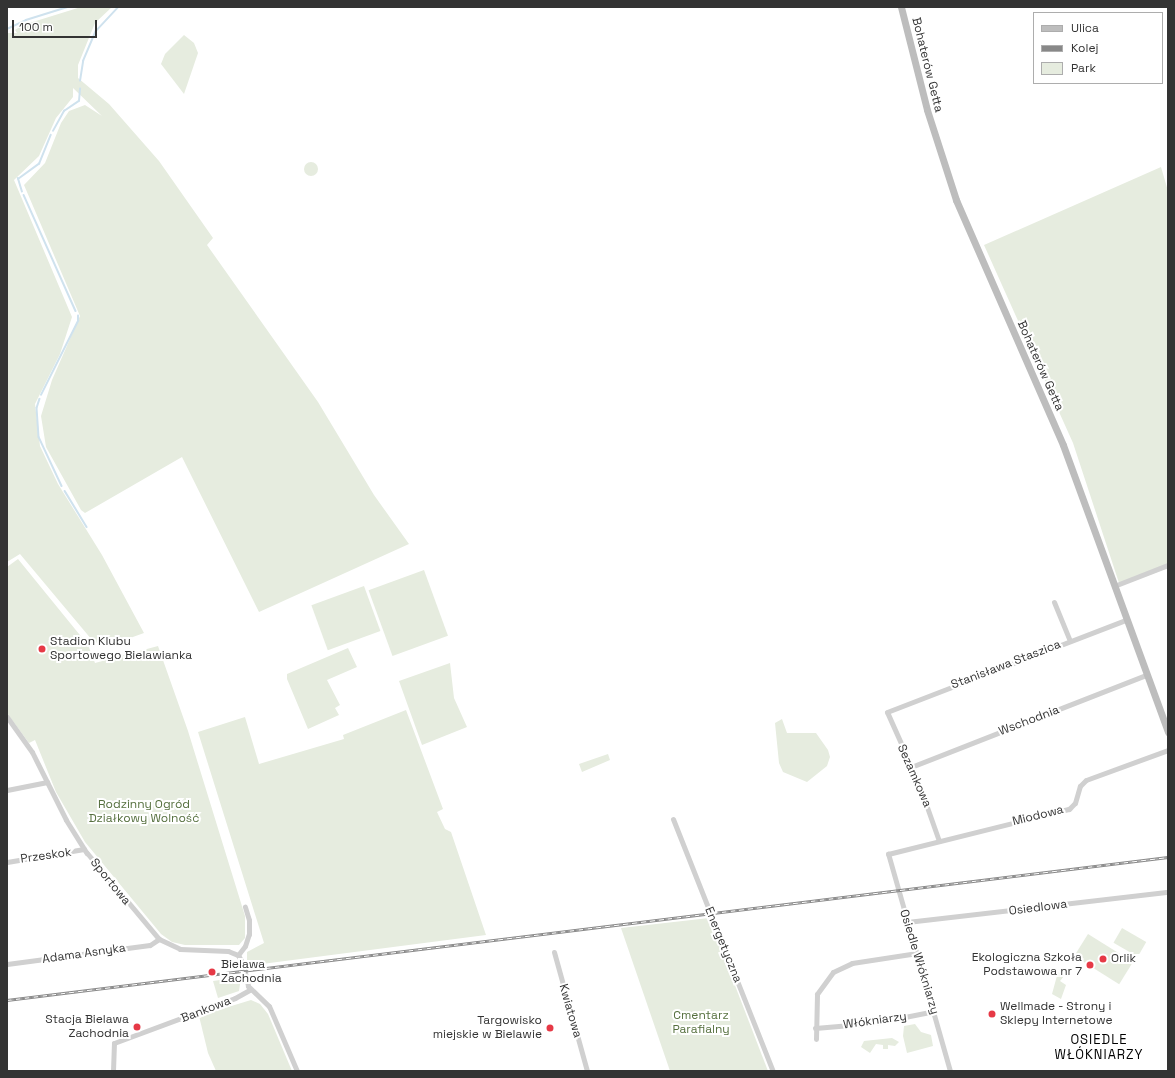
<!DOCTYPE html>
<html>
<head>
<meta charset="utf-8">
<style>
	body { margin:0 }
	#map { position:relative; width:1175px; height:1078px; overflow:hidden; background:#fff; font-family:"Space Grotesk",sans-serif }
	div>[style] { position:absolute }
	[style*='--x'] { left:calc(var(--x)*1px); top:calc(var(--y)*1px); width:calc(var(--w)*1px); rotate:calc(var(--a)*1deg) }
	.green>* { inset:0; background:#e6ecdf; transform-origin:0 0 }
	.round { border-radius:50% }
	.stream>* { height:1.5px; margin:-0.75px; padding:0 0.75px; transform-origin:0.75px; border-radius:0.75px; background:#cfe2ee }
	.street>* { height:5px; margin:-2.5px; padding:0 2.5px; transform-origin:2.5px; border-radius:2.5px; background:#d0d0d0 }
	.secondary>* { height:7px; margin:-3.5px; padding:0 3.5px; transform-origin:3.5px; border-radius:3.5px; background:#bdbdbd }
	.rail>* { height:3px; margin-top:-1.5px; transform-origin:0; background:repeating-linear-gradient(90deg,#fff 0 4.5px,#888 0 9px); box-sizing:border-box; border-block:1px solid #888 }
	.dots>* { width:11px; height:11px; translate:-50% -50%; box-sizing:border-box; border:2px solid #fff; border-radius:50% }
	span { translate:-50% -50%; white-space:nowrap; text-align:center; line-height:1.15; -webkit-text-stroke:4px #fff; paint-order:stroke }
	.street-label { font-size:12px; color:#333 }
	.poi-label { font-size:12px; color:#333 }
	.left { translate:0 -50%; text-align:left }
	.right { translate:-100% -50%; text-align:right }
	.park-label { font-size:12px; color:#56703f }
	.neighbourhood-label { font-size:13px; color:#000; letter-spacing:1px }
	.frame { position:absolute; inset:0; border:8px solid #333; pointer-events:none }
	.legend { position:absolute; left:1033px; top:12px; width:130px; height:72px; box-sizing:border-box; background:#fff; border:1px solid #adadad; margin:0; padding:5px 7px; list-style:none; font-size:12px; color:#333 }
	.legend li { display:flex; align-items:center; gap:8px; height:20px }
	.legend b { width:20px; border:1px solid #adadad }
	.scale { position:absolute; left:12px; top:20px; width:85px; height:18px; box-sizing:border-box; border:2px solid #333; border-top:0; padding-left:5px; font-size:12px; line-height:14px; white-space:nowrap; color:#333; -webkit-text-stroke:3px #fff; paint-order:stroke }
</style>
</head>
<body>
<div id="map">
	<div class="green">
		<i style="clip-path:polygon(81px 7px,112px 7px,95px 23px,78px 65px,78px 78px,109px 104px,159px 161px,213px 238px,207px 245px,318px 402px,374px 495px,409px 544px,259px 612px,182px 457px,85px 513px,81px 510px,46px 447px,41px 416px,52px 380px,80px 316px,24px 185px,45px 163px,61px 123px,69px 111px,85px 105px,102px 116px,73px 88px,73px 97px,56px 118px,39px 156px,14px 180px,72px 317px,60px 354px,35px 404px,40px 446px,58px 484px,102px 555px,144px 633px,105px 647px,92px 640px,20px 554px,7px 562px,7px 33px,17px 33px,15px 30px,23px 25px)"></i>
		<i style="clip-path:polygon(184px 35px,194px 43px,198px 53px,184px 94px,161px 64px,165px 54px)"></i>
		<i class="round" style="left:304px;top:162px;width:14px;height:14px"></i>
		<i style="clip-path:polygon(1161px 167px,1168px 191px,1168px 568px,1120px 586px,1073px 443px,984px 245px)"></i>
		<i style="clip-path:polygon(18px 559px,88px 645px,95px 663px,158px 646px,188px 731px,245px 916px,245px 938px,239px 945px,185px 945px,172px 942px,161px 934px,85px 842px,56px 792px,35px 740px,29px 743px,7px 713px,7px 567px)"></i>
		<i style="left:424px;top:570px;width:70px;height:59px;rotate:70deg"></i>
		<i style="left:364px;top:586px;width:48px;height:56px;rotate:70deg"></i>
		<i style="clip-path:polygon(348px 648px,357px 667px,327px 680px,340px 705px,335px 708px,339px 715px,308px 729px,287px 679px,287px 674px)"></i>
		<i style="clip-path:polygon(450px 663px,454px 698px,467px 727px,422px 745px,399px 681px)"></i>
		<i style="clip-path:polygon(406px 710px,443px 809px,437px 812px,445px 829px,451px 832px,486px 935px,247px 966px,247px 952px,264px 943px,198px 732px,245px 717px,259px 764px,344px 739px,343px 735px)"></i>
		<i style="clip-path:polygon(782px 719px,787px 733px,816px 733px,828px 750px,830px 757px,827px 766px,807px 782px,783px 772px,779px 763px,775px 723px)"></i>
		<i style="clip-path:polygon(608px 754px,610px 760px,582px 772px,579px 764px)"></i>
		<i style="clip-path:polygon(709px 918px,768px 1071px,670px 1071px,621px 928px)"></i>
		<i style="left:1122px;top:928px;width:28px;height:17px;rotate:30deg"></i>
		<i style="left:1088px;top:934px;width:53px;height:26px;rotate:32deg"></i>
		<i style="clip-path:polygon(1058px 972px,1064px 976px,1060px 981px,1066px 985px,1061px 999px,1052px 994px)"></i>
		<i style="clip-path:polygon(241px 977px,239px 991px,218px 998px,213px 981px)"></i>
		<i style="clip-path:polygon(251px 1000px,260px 1004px,268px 1014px,292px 1071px,216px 1071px,208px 1053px,199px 1016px)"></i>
		<i style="clip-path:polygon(915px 1024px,921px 1032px,931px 1035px,933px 1046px,907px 1053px,903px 1036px,904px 1026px)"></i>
		<i style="clip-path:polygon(892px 1038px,899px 1042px,895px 1046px,888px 1045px,888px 1049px,883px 1049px,883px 1045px,876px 1044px,870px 1053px,861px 1047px,864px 1041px)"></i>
	</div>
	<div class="stream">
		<i style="--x:7;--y:29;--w:21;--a:-25"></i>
		<i style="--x:26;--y:20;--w:44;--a:-17.2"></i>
		<i style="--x:80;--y:81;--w:20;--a:-81"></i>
		<i style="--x:83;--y:61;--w:33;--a:-67"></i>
		<i style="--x:96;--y:31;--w:33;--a:-47"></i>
		<i style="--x:53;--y:131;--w:23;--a:-61"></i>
		<i style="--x:64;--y:111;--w:18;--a:-34"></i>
		<i style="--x:79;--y:101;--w:12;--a:-85"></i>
		<i style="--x:22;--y:192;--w:14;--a:-107"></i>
		<i style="--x:18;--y:179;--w:26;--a:-36"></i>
		<i style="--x:39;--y:164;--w:31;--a:-68"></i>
		<i style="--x:24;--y:195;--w:127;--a:65.9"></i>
		<i style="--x:41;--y:395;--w:83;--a:-63.4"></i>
		<i style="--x:78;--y:321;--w:5;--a:-90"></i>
		<i style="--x:40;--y:399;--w:9;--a:108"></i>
		<i style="--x:37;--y:408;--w:29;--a:86"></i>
		<i style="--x:39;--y:437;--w:54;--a:64.9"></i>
		<i style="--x:65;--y:491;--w:42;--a:58.6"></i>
	</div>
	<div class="street">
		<i style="--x:1114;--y:586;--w:58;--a:-21.3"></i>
		<i style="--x:1054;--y:602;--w:42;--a:67.7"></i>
		<i style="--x:7;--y:717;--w:43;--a:54.5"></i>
		<i style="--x:32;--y:752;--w:76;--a:63.4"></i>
		<i style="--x:66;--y:820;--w:39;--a:58"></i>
		<i style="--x:87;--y:853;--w:112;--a:50.1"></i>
		<i style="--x:159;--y:939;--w:23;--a:25"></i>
		<i style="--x:180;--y:949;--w:48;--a:2.4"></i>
		<i style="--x:228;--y:951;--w:11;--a:22"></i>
		<i style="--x:238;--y:955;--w:10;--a:61"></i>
		<i style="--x:243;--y:964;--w:23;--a:77"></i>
		<i style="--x:248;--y:986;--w:29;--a:44"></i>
		<i style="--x:269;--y:1006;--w:71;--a:66.7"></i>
		<i style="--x:911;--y:767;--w:252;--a:-21.4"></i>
		<i style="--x:7;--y:790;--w:41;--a:-11.3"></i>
		<i style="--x:673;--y:819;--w:271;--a:68.4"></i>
		<i style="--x:939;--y:841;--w:66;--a:-109.5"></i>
		<i style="--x:917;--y:779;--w:73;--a:-114.1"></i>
		<i style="--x:887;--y:712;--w:256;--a:-21.1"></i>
		<i style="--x:7;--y:862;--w:78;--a:-9.6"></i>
		<i style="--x:907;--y:922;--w:263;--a:-6.6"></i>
		<i style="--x:554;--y:952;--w:123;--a:74.5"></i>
		<i style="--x:238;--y:955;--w:11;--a:-52"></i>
		<i style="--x:245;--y:946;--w:13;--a:-72"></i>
		<i style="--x:249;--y:934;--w:14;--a:-90"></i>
		<i style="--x:249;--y:920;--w:14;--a:-107"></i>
		<i style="--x:7;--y:964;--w:144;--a:-7.6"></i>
		<i style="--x:150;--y:945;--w:11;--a:-34"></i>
		<i style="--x:815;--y:1028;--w:59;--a:-4.8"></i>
		<i style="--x:874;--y:1023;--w:62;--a:-11.1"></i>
		<i style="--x:816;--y:1039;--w:45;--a:-88.7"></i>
		<i style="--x:817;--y:994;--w:27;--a:-54"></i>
		<i style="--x:833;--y:972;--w:21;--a:-25"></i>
		<i style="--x:852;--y:963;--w:66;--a:-8.7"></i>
		<i style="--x:113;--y:1071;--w:28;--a:-88"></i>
		<i style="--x:114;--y:1043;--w:129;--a:-20.4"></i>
		<i style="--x:235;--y:998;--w:18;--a:-29"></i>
		<i style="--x:950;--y:1071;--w:226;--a:-105.9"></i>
		<i style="--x:888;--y:854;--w:187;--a:-14"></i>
		<i style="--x:1069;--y:809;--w:8;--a:-45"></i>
		<i style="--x:1075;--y:803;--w:18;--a:-74"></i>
		<i style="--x:1080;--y:786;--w:8;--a:-45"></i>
		<i style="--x:1086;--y:780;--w:87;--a:-20.1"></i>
	</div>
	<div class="secondary">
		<i style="--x:901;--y:7;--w:106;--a:75.8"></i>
		<i style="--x:927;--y:110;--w:95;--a:72.1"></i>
		<i style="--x:956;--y:200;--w:267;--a:66.4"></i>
		<i style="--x:1063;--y:445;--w:306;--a:69.9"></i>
	</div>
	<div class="rail">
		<i style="--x:7;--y:1000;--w:1170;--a:-7.02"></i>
	</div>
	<div class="dots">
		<i style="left:42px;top:649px;background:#e63946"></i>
		<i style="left:1103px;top:959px;background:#e63946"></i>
		<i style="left:1090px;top:965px;background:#e63946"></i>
		<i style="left:212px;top:972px;background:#e63946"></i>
		<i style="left:992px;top:1014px;background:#e63946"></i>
		<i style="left:137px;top:1027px;background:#e63946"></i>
		<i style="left:550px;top:1028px;background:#e63946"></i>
	</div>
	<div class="street-label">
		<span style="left:927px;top:65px;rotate:76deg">Bohaterów Getta</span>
		<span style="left:1040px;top:366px;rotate:66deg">Bohaterów Getta</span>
		<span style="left:1006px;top:665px;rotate:-21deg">Stanisława Staszica</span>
		<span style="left:1029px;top:721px;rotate:-21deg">Wschodnia</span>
		<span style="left:914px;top:776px;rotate:66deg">Sezamkowa</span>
		<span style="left:1038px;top:816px;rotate:-14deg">Miodowa</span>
		<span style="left:46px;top:856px;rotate:-8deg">Przeskok</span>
		<span style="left:110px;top:882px;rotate:51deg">Sportowa</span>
		<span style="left:1038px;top:908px;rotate:-7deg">Osiedlowa</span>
		<span style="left:723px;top:945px;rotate:68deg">Energetyczna</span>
		<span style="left:84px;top:954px;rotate:-8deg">Adama Asnyka</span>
		<span style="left:919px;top:962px;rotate:73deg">Osiedle Włókniarzy</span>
		<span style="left:206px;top:1010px;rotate:-21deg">Bankowa</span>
		<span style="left:570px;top:1011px;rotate:74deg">Kwiatowa</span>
		<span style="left:875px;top:1021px;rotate:-8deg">Włókniarzy</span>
	</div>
	<div class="poi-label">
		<span class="left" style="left:50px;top:649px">Stadion Klubu<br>Sportowego Bielawianka</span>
		<span class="right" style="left:1082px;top:965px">Ekologiczna Szkoła<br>Podstawowa nr 7</span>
		<span class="left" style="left:1111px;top:959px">Orlik</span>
		<span class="left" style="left:221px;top:972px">Bielawa<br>Zachodnia</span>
		<span class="left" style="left:1000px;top:1014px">Wellmade - Strony i<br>Sklepy Internetowe</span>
		<span class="right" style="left:129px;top:1027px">Stacja Bielawa<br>Zachodnia</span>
		<span class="right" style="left:542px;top:1028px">Targowisko<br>miejskie w Bielawie</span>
	</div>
	<div class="park-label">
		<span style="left:144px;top:812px">Rodzinny Ogród<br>Działkowy Wolność</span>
		<span style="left:701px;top:1023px">Cmentarz<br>Parafialny</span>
	</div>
	<div class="neighbourhood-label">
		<span style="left:1099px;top:1048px">OSIEDLE<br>WŁÓKNIARZY</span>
	</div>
	<div class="frame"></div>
	<ul class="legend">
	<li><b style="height:5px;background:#bdbdbd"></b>Ulica</li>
	<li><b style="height:5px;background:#888"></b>Kolej</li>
	<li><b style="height:11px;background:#e6ecdf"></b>Park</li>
	</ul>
	<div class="scale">100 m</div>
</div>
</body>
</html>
